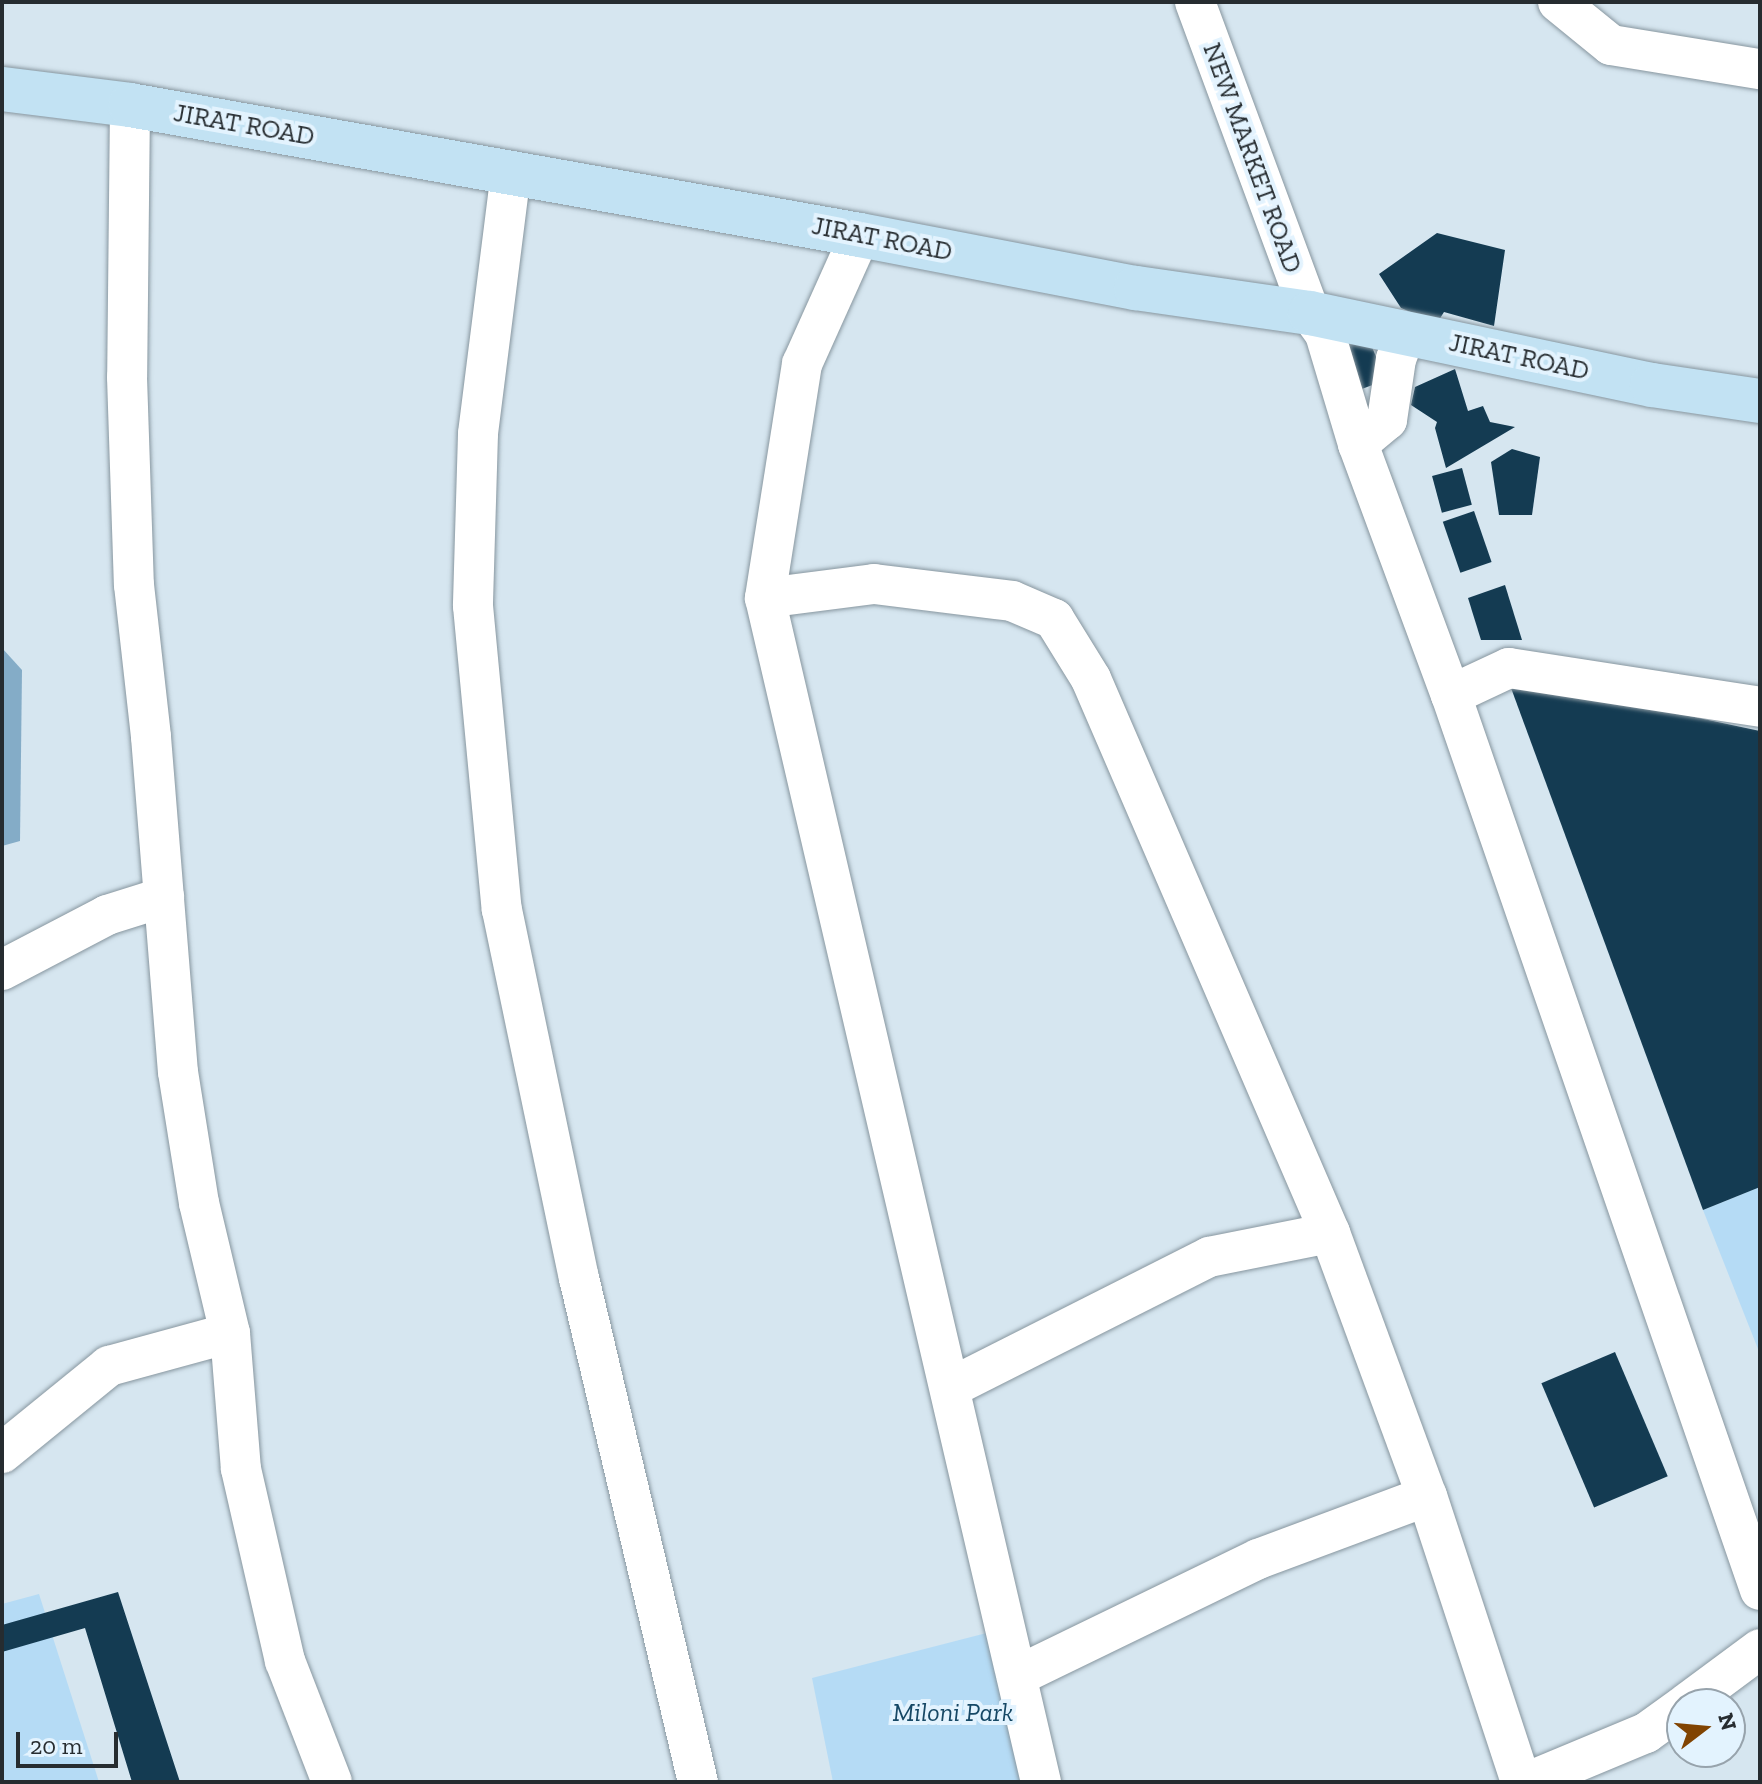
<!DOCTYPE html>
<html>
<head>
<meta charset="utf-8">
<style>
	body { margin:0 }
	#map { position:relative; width:1762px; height:1784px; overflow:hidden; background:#d6e6f0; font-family:"Zilla Slab",serif }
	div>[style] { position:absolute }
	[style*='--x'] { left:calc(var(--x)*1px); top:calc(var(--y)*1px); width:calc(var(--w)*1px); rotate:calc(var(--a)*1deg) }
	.green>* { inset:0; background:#b5dbf5 }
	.water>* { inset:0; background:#84acc7 }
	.building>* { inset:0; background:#143b52; transform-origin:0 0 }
	.roads { filter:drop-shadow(0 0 2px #87969f) drop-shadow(0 0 2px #87969f) }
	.minor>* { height:40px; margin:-20px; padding:0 20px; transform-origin:20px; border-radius:20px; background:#fff }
	.secondary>* { height:44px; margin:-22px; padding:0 22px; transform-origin:22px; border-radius:22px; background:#c2e2f3 }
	span { translate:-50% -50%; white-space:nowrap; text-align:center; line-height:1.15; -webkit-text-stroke:8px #e3f3fe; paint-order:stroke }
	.street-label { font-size:26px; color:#262c30 }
	.park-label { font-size:26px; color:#164865; font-style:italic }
	.frame { position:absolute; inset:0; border:4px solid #262c30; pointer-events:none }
	.north { position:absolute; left:1666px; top:1688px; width:80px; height:80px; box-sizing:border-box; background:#e3f3fe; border:2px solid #97a3ac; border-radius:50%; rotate:74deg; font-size:22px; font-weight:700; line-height:32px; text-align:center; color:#262c30 }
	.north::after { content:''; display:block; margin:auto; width:28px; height:36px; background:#814402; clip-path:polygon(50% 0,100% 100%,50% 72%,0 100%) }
	.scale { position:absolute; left:16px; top:1732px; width:102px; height:36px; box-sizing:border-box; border:4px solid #262c30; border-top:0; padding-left:10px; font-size:24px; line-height:28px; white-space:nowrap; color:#262c30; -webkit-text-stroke:6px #e3f3fe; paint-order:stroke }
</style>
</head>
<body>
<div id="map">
	<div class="green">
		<i style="clip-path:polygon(1760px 1187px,1760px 1354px,1703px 1210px)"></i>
		<i style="clip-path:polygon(39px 1594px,99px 1782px,2px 1782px,2px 1604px)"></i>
		<i style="clip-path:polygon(1006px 1628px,1042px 1782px,833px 1782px,812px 1678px)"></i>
	</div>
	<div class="water">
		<i style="clip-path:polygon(2px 648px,22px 670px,20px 841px,2px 846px)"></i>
	</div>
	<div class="building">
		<i style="clip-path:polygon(1437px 233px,1505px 250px,1494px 326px,1444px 312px,1437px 323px,1401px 308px,1379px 274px)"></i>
		<i style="clip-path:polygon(1369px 340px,1386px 380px,1351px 393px,1336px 348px)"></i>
		<i style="clip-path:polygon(1455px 369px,1468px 411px,1483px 406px,1490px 422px,1515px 427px,1446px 468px,1435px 428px,1437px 422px,1411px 405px,1415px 387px)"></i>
		<i style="clip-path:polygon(1512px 449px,1540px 457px,1532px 515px,1499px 515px,1491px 462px)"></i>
		<i style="left:1462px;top:468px;width:38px;height:31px;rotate:75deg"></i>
		<i style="left:1474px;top:511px;width:54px;height:33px;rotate:71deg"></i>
		<i style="clip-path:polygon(1505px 585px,1522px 640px,1481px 640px,1468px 598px)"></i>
		<i style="clip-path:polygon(1507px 677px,1760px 731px,1760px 1187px,1703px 1210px)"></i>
		<i style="left:1615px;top:1352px;width:135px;height:80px;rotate:67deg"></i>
		<i style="clip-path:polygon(118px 1592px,180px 1782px,132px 1782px,85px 1628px,2px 1652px,2px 1625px)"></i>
	</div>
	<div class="roads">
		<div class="minor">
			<i style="--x:1195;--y:2;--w:332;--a:69.7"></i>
			<i style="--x:1310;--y:313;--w:26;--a:54"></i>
			<i style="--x:1325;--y:334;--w:115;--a:73.3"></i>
			<i style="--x:1358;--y:444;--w:268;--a:69.7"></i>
			<i style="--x:1451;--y:695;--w:947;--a:70.95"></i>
			<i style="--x:1558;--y:2;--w:68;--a:39.1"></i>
			<i style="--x:1611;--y:45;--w:151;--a:9.2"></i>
			<i style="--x:130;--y:105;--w:272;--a:90.6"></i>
			<i style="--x:127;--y:377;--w:208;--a:88.1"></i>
			<i style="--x:134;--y:585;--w:153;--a:83.6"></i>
			<i style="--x:151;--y:737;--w:336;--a:85.4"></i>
			<i style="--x:178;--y:1072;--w:133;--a:80.9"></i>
			<i style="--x:199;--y:1203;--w:134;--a:76.6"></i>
			<i style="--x:230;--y:1333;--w:136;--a:85.4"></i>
			<i style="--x:241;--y:1469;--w:197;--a:77.1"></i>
			<i style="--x:285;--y:1661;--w:130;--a:68.8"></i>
			<i style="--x:511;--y:172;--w:264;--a:97.2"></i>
			<i style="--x:478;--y:434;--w:172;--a:91.7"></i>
			<i style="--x:473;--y:606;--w:305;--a:84.6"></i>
			<i style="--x:502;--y:910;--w:376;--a:78.2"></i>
			<i style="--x:579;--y:1278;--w:518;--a:76.72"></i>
			<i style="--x:860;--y:235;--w:141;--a:114.2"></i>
			<i style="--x:802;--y:364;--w:237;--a:99"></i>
			<i style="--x:765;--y:598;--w:1216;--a:76.88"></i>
			<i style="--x:1358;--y:444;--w:38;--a:-40"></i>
			<i style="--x:1387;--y:420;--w:62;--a:-81.6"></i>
			<i style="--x:1396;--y:359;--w:28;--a:-69"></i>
			<i style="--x:765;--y:598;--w:110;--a:-7.3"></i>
			<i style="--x:874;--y:584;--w:139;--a:7"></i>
			<i style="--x:1012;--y:601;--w:46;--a:23.2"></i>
			<i style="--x:1054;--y:619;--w:70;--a:58.3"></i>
			<i style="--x:1091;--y:679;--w:603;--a:66.66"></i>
			<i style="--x:1330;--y:1233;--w:123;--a:168.8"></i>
			<i style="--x:1209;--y:1257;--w:290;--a:153.2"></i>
			<i style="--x:1451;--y:695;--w:64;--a:-25"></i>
			<i style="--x:1509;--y:668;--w:254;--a:8.8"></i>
			<i style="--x:2;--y:970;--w:119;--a:-27.6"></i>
			<i style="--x:107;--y:915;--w:60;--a:-17.5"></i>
			<i style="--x:1330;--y:1233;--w:280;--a:69.8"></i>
			<i style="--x:1427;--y:1496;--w:301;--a:71.8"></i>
			<i style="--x:2;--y:1453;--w:138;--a:-39.1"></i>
			<i style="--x:109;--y:1366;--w:125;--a:-15.3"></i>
			<i style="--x:1017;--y:1676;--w:268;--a:-25.9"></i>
			<i style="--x:1258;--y:1559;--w:180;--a:-20.4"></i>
			<i style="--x:1686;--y:1704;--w:92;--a:-36.6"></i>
			<i style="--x:1528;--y:1782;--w:128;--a:-22.6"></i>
			<i style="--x:1646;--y:1733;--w:44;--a:-35.8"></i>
		</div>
		<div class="secondary">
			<i style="--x:2;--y:89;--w:129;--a:7.1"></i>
			<i style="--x:130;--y:105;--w:741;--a:10.1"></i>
			<i style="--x:860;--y:235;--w:281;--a:10.9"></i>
			<i style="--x:1136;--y:288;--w:176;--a:8.2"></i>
			<i style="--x:1310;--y:313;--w:349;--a:11.9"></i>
			<i style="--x:1652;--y:385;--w:109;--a:8.4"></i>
		</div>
	</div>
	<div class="street-label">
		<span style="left:244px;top:125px;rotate:10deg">JIRAT ROAD</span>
		<span style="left:1252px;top:158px;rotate:70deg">NEW MARKET ROAD</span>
		<span style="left:882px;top:239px;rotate:11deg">JIRAT ROAD</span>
		<span style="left:1519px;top:357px;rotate:12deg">JIRAT ROAD</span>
	</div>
	<div class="park-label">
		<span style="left:953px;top:1713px">Miloni Park</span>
	</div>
	<div class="frame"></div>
	<div class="north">N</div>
	<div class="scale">20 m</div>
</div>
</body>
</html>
